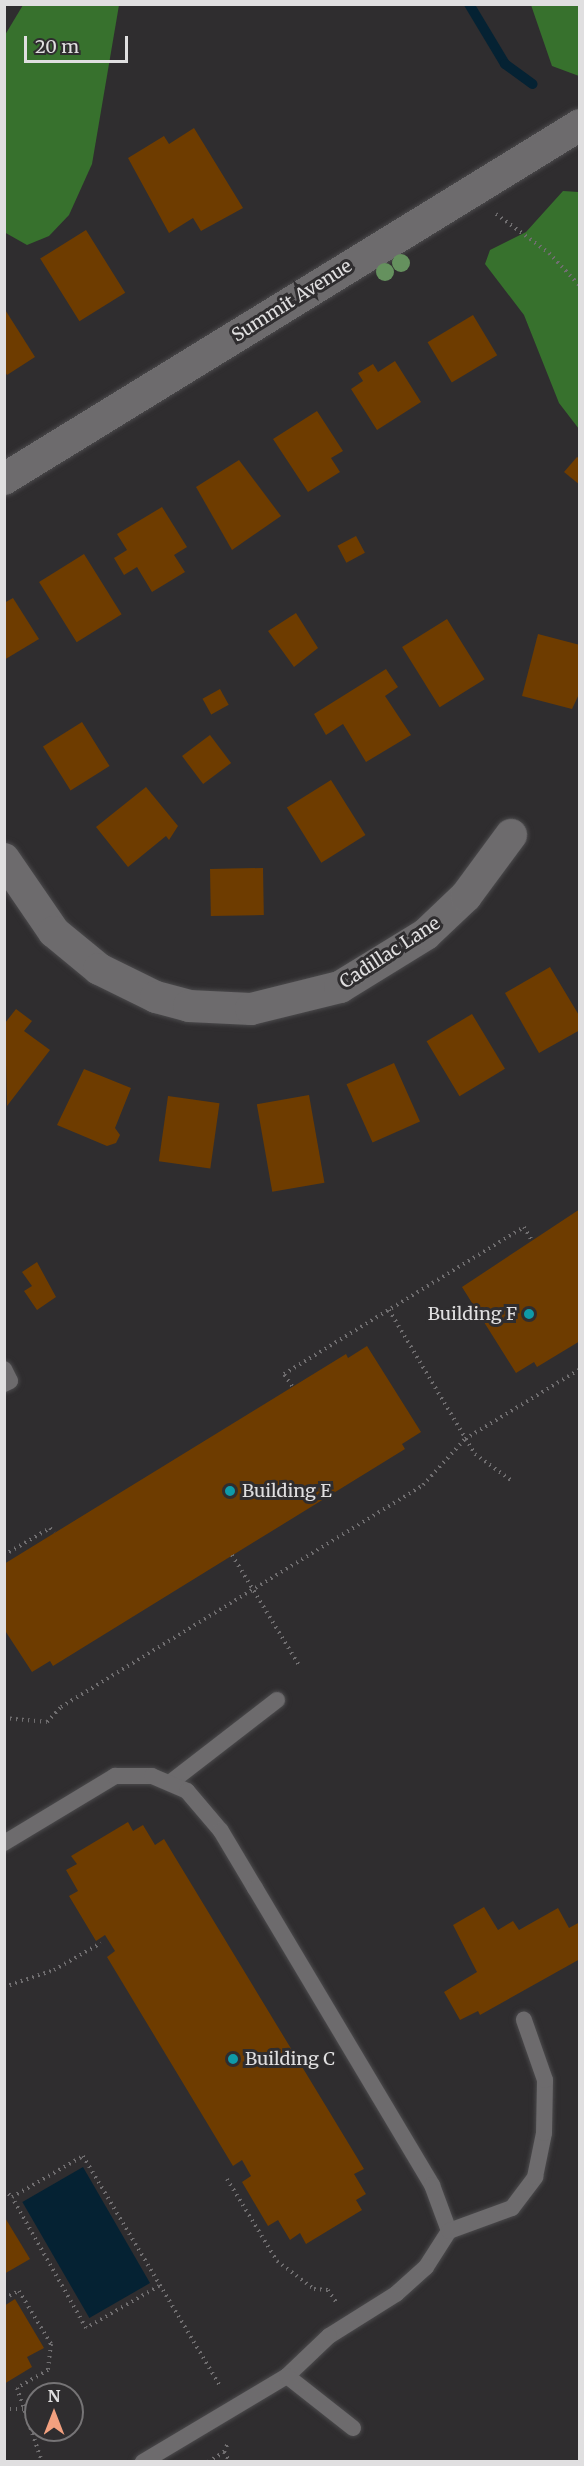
<!DOCTYPE html>
<html>
<head>
<meta charset="utf-8">
<style>
	body { margin:0 }
	#map { position:relative; width:584px; height:2466px; overflow:hidden; background:#2f2d2f; font-family:Merriweather,serif }
	div>[style] { position:absolute }
	[style*='--x'] { left:calc(var(--x)*1px); top:calc(var(--y)*1px); width:calc(var(--w)*1px); rotate:calc(var(--a)*1deg) }
	.forest>* { inset:0; background:#37712d }
	.water>* { inset:0; background:#052233; transform-origin:0 0 }
	.stream>* { height:10px; margin:-5px; padding:0 5px; transform-origin:5px; border-radius:5px; background:#052233 }
	.building>* { inset:0; background:#6e3c00; transform-origin:0 0 }
	.path>* { height:4px; margin-top:-2px; transform-origin:0; background:repeating-linear-gradient(90deg,#706e70 0 1.5px,transparent 0 6px) }
	.roads { filter:drop-shadow(0 0 2px #4b4a4c) drop-shadow(0 0 2px #4b4a4c) }
	.lane>* { height:16px; margin:-8px; padding:0 8px; transform-origin:8px; border-radius:8px; background:#6d6b6d }
	.street>* { height:32px; margin:-16px; padding:0 16px; transform-origin:16px; border-radius:16px; background:#6d6b6d }
	.trees>* { width:18px; height:18px; margin:-9px; border-radius:50%; background:#65915e }
	.dots>* { width:16px; height:16px; translate:-50% -50%; box-sizing:border-box; border:3px solid #2f2d2f; border-radius:50% }
	span { translate:-50% -50%; white-space:nowrap; text-align:center; line-height:1.15; -webkit-text-stroke:6px #2f2d2f; paint-order:stroke }
	.street-label { font-size:18px; color:#e0dfe0 }
	.poi-label { font-size:18px; color:#e0dfe0 }
	.right { translate:-100% -50%; text-align:right }
	.left { translate:0 -50%; text-align:left }
	.frame { position:absolute; inset:0; border:6px solid #e0dfe0; pointer-events:none }
	.north { position:absolute; left:24px; top:2382px; width:60px; height:60px; box-sizing:border-box; background:#2f2d2f; border:2px solid #767476; border-radius:50%; rotate:0deg; font-size:16px; font-weight:700; line-height:24px; text-align:center; color:#e0dfe0 }
	.north::after { content:''; display:block; margin:auto; width:21px; height:27px; background:#f2a07f; clip-path:polygon(50% 0,100% 100%,50% 72%,0 100%) }
	.scale { position:absolute; left:24px; top:36px; width:104px; height:27px; box-sizing:border-box; border:3px solid #e0dfe0; border-top:0; padding-left:8px; font-size:18px; line-height:21px; white-space:nowrap; color:#e0dfe0; -webkit-text-stroke:4px #2f2d2f; paint-order:stroke }
</style>
</head>
<body>
<div id="map">
	<div class="forest">
		<i style="clip-path:polygon(23px 5px,119px 5px,92px 164px,69px 215px,49px 236px,27px 245px,4px 232px,5px 35px)"></i>
		<i style="clip-path:polygon(531px 5px,579px 5px,579px 76px,552px 66px)"></i>
		<i style="clip-path:polygon(563px 191px,579px 192px,579px 429px,559px 403px,524px 315px,485px 264px,490px 250px,526px 232px)"></i>
	</div>
	<div class="water">
		<i style="left:83px;top:2167px;width:134px;height:70px;rotate:60deg"></i>
	</div>
	<div class="stream">
		<i style="--x:469;--y:4;--w:70;--a:59"></i>
		<i style="--x:505;--y:64;--w:34;--a:36"></i>
	</div>
	<div class="building">
		<i style="clip-path:polygon(194px 128px,243px 208px,201px 231px,193px 218px,169px 233px,128px 158px,164px 136px,169px 144px)"></i>
		<i style="left:86px;top:230px;width:74px;height:54px;rotate:58deg"></i>
		<i style="clip-path:polygon(4px 308px,35px 357px,7px 375px,4px 370px)"></i>
		<i style="left:473px;top:315px;width:47px;height:53px;rotate:59deg"></i>
		<i style="clip-path:polygon(395px 361px,421px 402px,377px 430px,351px 389px,363px 381px,358px 373px,373px 364px,378px 372px)"></i>
		<i style="clip-path:polygon(317px 411px,343px 451px,331px 458px,340px 472px,308px 492px,273px 439px)"></i>
		<i style="clip-path:polygon(577px 457px,580px 459px,580px 485px,564px 472px)"></i>
		<i style="clip-path:polygon(239px 460px,281px 516px,232px 550px,196px 487px)"></i>
		<i style="clip-path:polygon(162px 507px,187px 547px,174px 555px,185px 572px,152px 592px,137px 567px,124px 575px,114px 558px,127px 550px,117px 534px)"></i>
		<i style="left:356px;top:536px;width:19px;height:21px;rotate:62deg"></i>
		<i style="left:84px;top:554px;width:71px;height:53px;rotate:58deg"></i>
		<i style="clip-path:polygon(13px 598px,39px 639px,4px 660px,4px 603px)"></i>
		<i style="clip-path:polygon(296px 613px,318px 648px,294px 667px,268px 631px)"></i>
		<i style="left:447px;top:619px;width:71px;height:53px;rotate:58deg"></i>
		<i style="clip-path:polygon(538px 634px,580px 645px,580px 692px,572px 709px,522px 696px)"></i>
		<i style="clip-path:polygon(386px 669px,398px 687px,385px 696px,411px 735px,366px 762px,343px 724px,326px 735px,314px 714px)"></i>
		<i style="left:220px;top:689px;width:18px;height:20px;rotate:61deg"></i>
		<i style="left:82px;top:722px;width:52px;height:46px;rotate:58deg"></i>
		<i style="left:210px;top:735px;width:35px;height:35px;rotate:53deg"></i>
		<i style="left:331px;top:780px;width:65px;height:52px;rotate:58deg"></i>
		<i style="clip-path:polygon(146px 787px,178px 826px,169px 840px,166px 836px,128px 867px,96px 827px)"></i>
		<i style="left:263px;top:868px;width:47px;height:53px;rotate:89deg"></i>
		<i style="clip-path:polygon(550px 967px,580px 1017px,580px 1030px,539px 1053px,505px 993px)"></i>
		<i style="clip-path:polygon(16px 1009px,32px 1021px,24px 1031px,50px 1050px,7px 1106px,5px 1023px)"></i>
		<i style="left:472px;top:1014px;width:64px;height:53px;rotate:59deg"></i>
		<i style="left:394px;top:1063px;width:64px;height:52px;rotate:66deg"></i>
		<i style="clip-path:polygon(84px 1069px,131px 1088px,115px 1128px,120px 1135px,116px 1143px,107px 1146px,57px 1125px)"></i>
		<i style="left:309px;top:1095px;width:89px;height:53px;rotate:80deg"></i>
		<i style="left:168px;top:1096px;width:52px;height:66px;rotate:8deg"></i>
		<i style="clip-path:polygon(580px 1209px,580px 1341px,537px 1367px,534px 1362px,516px 1373px,462px 1287px)"></i>
		<i style="clip-path:polygon(37px 1262px,56px 1297px,37px 1310px,24px 1291px,32px 1286px,22px 1272px)"></i>
		<i style="clip-path:polygon(367px 1346px,421px 1432px,402px 1444px,405px 1449px,53px 1666px,50px 1661px,32px 1672px,4px 1629px,4px 1564px,346px 1354px,348px 1358px)"></i>
		<i style="clip-path:polygon(128px 1822px,133px 1831px,143px 1825px,155px 1845px,164px 1839px,364px 2169px,354px 2174px,366px 2194px,356px 2200px,362px 2210px,306px 2244px,300px 2233px,290px 2240px,278px 2220px,268px 2226px,242px 2182px,251px 2176px,242px 2160px,233px 2166px,107px 1957px,115px 1951px,105px 1935px,96px 1941px,69px 1896px,78px 1891px,66px 1870px,77px 1864px,71px 1856px)"></i>
		<i style="clip-path:polygon(484px 1907px,498px 1930px,513px 1921px,519px 1930px,558px 1908px,569px 1928px,580px 1922px,580px 1959px,480px 2015px,478px 2011px,460px 2020px,444px 1992px,477px 1972px,453px 1925px)"></i>
		<i style="clip-path:polygon(4px 2216px,30px 2259px,4px 2274px)"></i>
		<i style="clip-path:polygon(15px 2299px,44px 2348px,27px 2357px,32px 2367px,4px 2384px,4px 2306px)"></i>
	</div>
	<div class="path">
		<i style="--x:496;--y:214;--w:66;--a:36.3"></i>
		<i style="--x:549;--y:253;--w:45;--a:46.8"></i>
		<i style="--x:389;--y:1310;--w:168;--a:59.2"></i>
		<i style="--x:475;--y:1454;--w:46;--a:36.1"></i>
		<i style="--x:292;--y:1386;--w:14;--a:-124"></i>
		<i style="--x:284;--y:1374;--w:281;--a:-31.5"></i>
		<i style="--x:524;--y:1227;--w:14;--a:60"></i>
		<i style="--x:4;--y:1555;--w:53;--a:-30.4"></i>
		<i style="--x:50;--y:1528;--w:6;--a:51"></i>
		<i style="--x:232;--y:1555;--w:129;--a:58.7"></i>
		<i style="--x:4;--y:1718;--w:43;--a:5.3"></i>
		<i style="--x:47;--y:1722;--w:21;--a:-47"></i>
		<i style="--x:61;--y:1707;--w:425;--a:-31.5"></i>
		<i style="--x:423;--y:1485;--w:62;--a:-47.6"></i>
		<i style="--x:465;--y:1439;--w:135;--a:-31.3"></i>
		<i style="--x:4;--y:1987;--w:53;--a:-18.8"></i>
		<i style="--x:54;--y:1970;--w:54;--a:-29.9"></i>
		<i style="--x:227;--y:2179;--w:96;--a:58.6"></i>
		<i style="--x:277;--y:2261;--w:46;--a:37.1"></i>
		<i style="--x:314;--y:2289;--w:14;--a:4"></i>
		<i style="--x:328;--y:2290;--w:14;--a:56"></i>
		<i style="--x:4;--y:2190;--w:11;--a:41"></i>
		<i style="--x:159;--y:2286;--w:84;--a:150.1"></i>
		<i style="--x:86;--y:2328;--w:150;--a:-119.5"></i>
		<i style="--x:12;--y:2197;--w:82;--a:-30"></i>
		<i style="--x:83;--y:2156;--w:268;--a:59.2"></i>
		<i style="--x:4;--y:2298;--w:17;--a:-25"></i>
		<i style="--x:19;--y:2291;--w:62;--a:58.9"></i>
		<i style="--x:51;--y:2344;--w:26;--a:97"></i>
		<i style="--x:48;--y:2370;--w:36;--a:150"></i>
		<i style="--x:17;--y:2388;--w:78;--a:71.3"></i>
		<i style="--x:4;--y:2409;--w:19;--a:0"></i>
		<i style="--x:224;--y:2452;--w:10;--a:-66"></i>
		<i style="--x:208;--y:2462;--w:19;--a:-32"></i>
		<i style="--x:224;--y:2452;--w:12;--a:59"></i>
	</div>
	<div class="roads">
		<div class="lane">
			<i style="--x:4;--y:1369;--w:13;--a:63"></i>
			<i style="--x:10;--y:1381;--w:7;--a:153"></i>
			<i style="--x:171;--y:1782;--w:134;--a:-37.7"></i>
			<i style="--x:4;--y:1843;--w:130;--a:-31.1"></i>
			<i style="--x:115;--y:1776;--w:37;--a:0"></i>
			<i style="--x:152;--y:1776;--w:38;--a:23"></i>
			<i style="--x:187;--y:1791;--w:52;--a:49.6"></i>
			<i style="--x:221;--y:1831;--w:66;--a:59.2"></i>
			<i style="--x:255;--y:1888;--w:346;--a:59.2"></i>
			<i style="--x:432;--y:2185;--w:49;--a:69.7"></i>
			<i style="--x:449;--y:2231;--w:43;--a:122.6"></i>
			<i style="--x:426;--y:2267;--w:40;--a:138"></i>
			<i style="--x:396;--y:2294;--w:79;--a:147.9"></i>
			<i style="--x:329;--y:2336;--w:58;--a:136.4"></i>
			<i style="--x:287;--y:2376;--w:168;--a:149.2"></i>
			<i style="--x:449;--y:2231;--w:67;--a:-20.1"></i>
			<i style="--x:512;--y:2208;--w:39;--a:-53"></i>
			<i style="--x:535;--y:2177;--w:45;--a:-78.4"></i>
			<i style="--x:544;--y:2133;--w:53;--a:-88.9"></i>
			<i style="--x:545;--y:2080;--w:64;--a:-109.3"></i>
			<i style="--x:287;--y:2376;--w:84;--a:38.2"></i>
		</div>
		<div class="street">
			<i style="--x:4;--y:479;--w:676;--a:-31.57"></i>
			<i style="--x:4;--y:859;--w:88;--a:55.6"></i>
			<i style="--x:54;--y:932;--w:58;--a:39.4"></i>
			<i style="--x:99;--y:969;--w:64;--a:26.2"></i>
			<i style="--x:156;--y:997;--w:34;--a:15"></i>
			<i style="--x:189;--y:1006;--w:62;--a:2.8"></i>
			<i style="--x:251;--y:1009;--w:92;--a:-13.9"></i>
			<i style="--x:340;--y:987;--w:101;--a:-31.6"></i>
			<i style="--x:426;--y:934;--w:55;--a:-43.5"></i>
			<i style="--x:466;--y:896;--w:76;--a:-53.6"></i>
		</div>
	</div>
	<div class="trees">
		<i style="left:401px;top:263px"></i>
		<i style="left:385px;top:272px"></i>
	</div>
	<div class="dots">
		<i style="left:529px;top:1314px;background:#0f9aa8"></i>
		<i style="left:230px;top:1491px;background:#0f9aa8"></i>
		<i style="left:233px;top:2059px;background:#0f9aa8"></i>
	</div>
	<div class="street-label">
		<span style="left:292px;top:301px;rotate:-32deg">Summit Avenue</span>
		<span style="left:390px;top:953px;rotate:-33deg">Cadillac Lane</span>
	</div>
	<div class="poi-label">
		<span class="right" style="left:517px;top:1314px">Building F</span>
		<span class="left" style="left:242px;top:1491px">Building E</span>
		<span class="left" style="left:245px;top:2059px">Building C</span>
	</div>
	<div class="frame"></div>
	<div class="north">N</div>
	<div class="scale">20 m</div>
</div>
</body>
</html>
